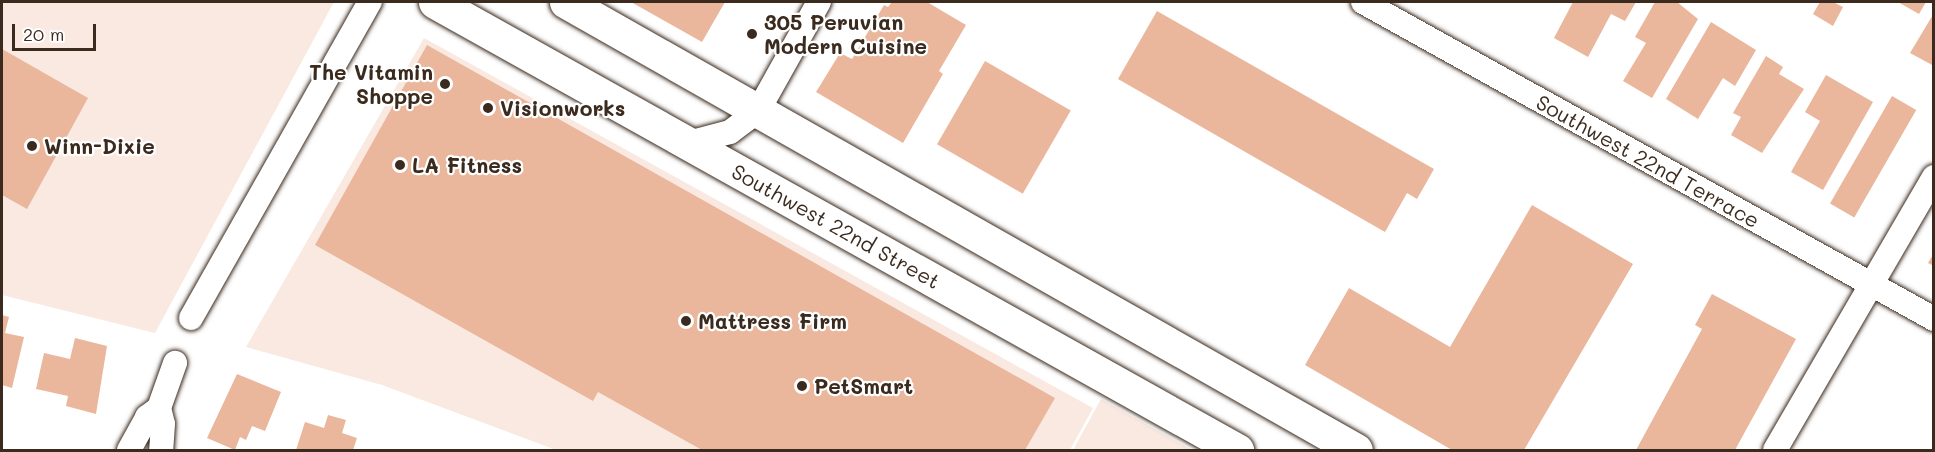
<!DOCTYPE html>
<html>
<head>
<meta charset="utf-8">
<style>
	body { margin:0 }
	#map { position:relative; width:1935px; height:452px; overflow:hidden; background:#fff; font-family:Mali,sans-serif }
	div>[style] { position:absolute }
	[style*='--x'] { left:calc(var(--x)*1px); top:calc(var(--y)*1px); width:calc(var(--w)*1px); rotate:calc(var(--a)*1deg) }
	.built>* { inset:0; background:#f9e9e1 }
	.building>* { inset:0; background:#eab69c; transform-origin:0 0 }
	.roads { filter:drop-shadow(0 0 2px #3b2a1e) drop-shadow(0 0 2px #3b2a1e) }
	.street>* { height:24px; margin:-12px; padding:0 12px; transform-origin:12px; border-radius:12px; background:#fff }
	.secondary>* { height:33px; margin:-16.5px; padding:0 16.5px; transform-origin:16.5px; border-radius:16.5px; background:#fff }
	.dots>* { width:16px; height:16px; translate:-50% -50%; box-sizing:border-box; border:3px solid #fff; border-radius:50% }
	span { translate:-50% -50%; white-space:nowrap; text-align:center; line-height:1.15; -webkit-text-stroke:4.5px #fff; paint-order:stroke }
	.poi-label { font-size:21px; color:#3b2a1e; font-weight:700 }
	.left { translate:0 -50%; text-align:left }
	.right { translate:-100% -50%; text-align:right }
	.street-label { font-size:21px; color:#3b2a1e }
	.frame { position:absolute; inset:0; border:3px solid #3b2a1e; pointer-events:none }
	.scale { position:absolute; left:12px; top:24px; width:84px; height:27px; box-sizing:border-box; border:3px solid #3b2a1e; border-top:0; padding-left:8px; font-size:18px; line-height:21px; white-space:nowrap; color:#3b2a1e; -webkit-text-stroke:4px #fff; paint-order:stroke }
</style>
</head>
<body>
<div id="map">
	<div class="built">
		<i style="clip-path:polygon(2px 2px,334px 2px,155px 333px,2px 295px)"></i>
		<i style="clip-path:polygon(424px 38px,1093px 408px,1070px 450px,556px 450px,382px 385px,246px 347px)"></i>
		<i style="clip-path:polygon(1101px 399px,1192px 450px,1073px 450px)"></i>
	</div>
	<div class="building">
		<i style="clip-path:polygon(631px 2px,725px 2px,702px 42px)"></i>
		<i style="clip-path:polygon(892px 2px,927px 2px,966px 25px,939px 71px,943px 74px,903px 143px,816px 92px,840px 53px,852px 59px,884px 5px,888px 7px)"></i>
		<i style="clip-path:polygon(1573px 2px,1636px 2px,1625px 21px,1611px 14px,1588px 57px,1554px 38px)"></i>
		<i style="clip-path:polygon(1655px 2px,1677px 2px,1698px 19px,1652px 98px,1623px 81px,1646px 43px,1635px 37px)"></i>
		<i style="clip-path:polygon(1820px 2px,1833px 2px,1843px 7px,1833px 26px,1813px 14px)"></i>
		<i style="clip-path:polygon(1898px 2px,1926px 2px,1919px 14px)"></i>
		<i style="clip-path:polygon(1157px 11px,1434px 169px,1417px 199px,1407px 193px,1385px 232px,1118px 79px)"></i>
		<i style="clip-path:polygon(1934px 13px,1934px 66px,1910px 53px)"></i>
		<i style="clip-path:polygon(1711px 22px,1756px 50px,1735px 86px,1723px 78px,1698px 119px,1666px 99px)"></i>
		<i style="clip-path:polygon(427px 45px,1055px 398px,1025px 450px,702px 450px,598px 392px,593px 401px,315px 245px)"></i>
		<i style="clip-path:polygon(2px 49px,88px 98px,27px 209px,2px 195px)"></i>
		<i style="clip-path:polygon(1766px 56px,1783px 67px,1779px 74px,1804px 89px,1762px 153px,1731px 135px,1741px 117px,1733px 113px)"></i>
		<i style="left:985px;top:61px;width:99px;height:96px;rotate:30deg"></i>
		<i style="clip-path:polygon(1826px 75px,1873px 102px,1823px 190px,1791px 172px,1820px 121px,1805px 112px)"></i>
		<i style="left:1892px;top:96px;width:28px;height:124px;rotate:30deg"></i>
		<i style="clip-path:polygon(1532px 205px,1633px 264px,1524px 450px,1452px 450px,1305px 365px,1349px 288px,1450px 347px)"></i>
		<i style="clip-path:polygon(1934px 253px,1934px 266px,1928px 263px)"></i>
		<i style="clip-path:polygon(1712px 294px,1796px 339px,1735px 450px,1636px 450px,1702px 329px,1695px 325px)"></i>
		<i style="clip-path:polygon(2px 315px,9px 317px,5px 333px,24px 337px,12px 388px,2px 385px)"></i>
		<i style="clip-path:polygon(75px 338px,107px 346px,96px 414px,66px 406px,68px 396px,36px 389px,44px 353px,70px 359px)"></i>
		<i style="clip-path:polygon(237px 374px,281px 392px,265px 431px,252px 426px,246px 440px,240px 437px,235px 450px,207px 438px)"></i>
		<i style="clip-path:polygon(328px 415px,346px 420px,342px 433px,357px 438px,353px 450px,296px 450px,305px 422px,324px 428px)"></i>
	</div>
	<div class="roads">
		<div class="street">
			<i style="--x:1363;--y:2;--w:653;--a:29.04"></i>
			<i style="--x:688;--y:143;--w:43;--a:-14.7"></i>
			<i style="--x:730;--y:132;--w:35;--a:-37"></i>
			<i style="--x:758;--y:111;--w:125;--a:-60.8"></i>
			<i style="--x:191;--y:318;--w:363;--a:-60.5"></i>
			<i style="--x:159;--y:408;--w:16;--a:76"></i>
			<i style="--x:163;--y:424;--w:26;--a:94"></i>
			<i style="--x:129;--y:450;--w:38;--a:-61"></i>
			<i style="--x:147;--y:417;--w:15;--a:-37"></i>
			<i style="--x:159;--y:408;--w:48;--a:-70.4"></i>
			<i style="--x:1775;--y:450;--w:316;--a:-59.8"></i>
		</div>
		<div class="secondary">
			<i style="--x:435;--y:2;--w:919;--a:29.19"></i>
			<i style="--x:566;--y:2;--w:908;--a:29.56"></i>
		</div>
	</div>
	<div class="dots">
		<i style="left:752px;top:34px;background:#3b2a1e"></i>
		<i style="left:445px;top:84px;background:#3b2a1e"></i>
		<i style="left:488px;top:108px;background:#3b2a1e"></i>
		<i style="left:32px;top:146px;background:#3b2a1e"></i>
		<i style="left:400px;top:165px;background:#3b2a1e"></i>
		<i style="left:686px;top:321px;background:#3b2a1e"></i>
		<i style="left:802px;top:386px;background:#3b2a1e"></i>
	</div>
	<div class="poi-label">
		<span class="left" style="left:764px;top:34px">305 Peruvian<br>Modern Cuisine</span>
		<span class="right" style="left:433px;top:84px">The Vitamin<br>Shoppe</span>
		<span class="left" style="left:500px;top:108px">Visionworks</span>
		<span class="left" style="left:44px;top:146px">Winn-Dixie</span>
		<span class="left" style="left:412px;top:165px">LA Fitness</span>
		<span class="left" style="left:698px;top:321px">Mattress Firm</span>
		<span class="left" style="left:814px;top:386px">PetSmart</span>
	</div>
	<div class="street-label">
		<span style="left:1648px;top:161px;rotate:29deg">Southwest 22nd Terrace</span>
		<span style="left:836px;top:226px;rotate:29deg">Southwest 22nd Street</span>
	</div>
	<div class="frame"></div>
	<div class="scale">20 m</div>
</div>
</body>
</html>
